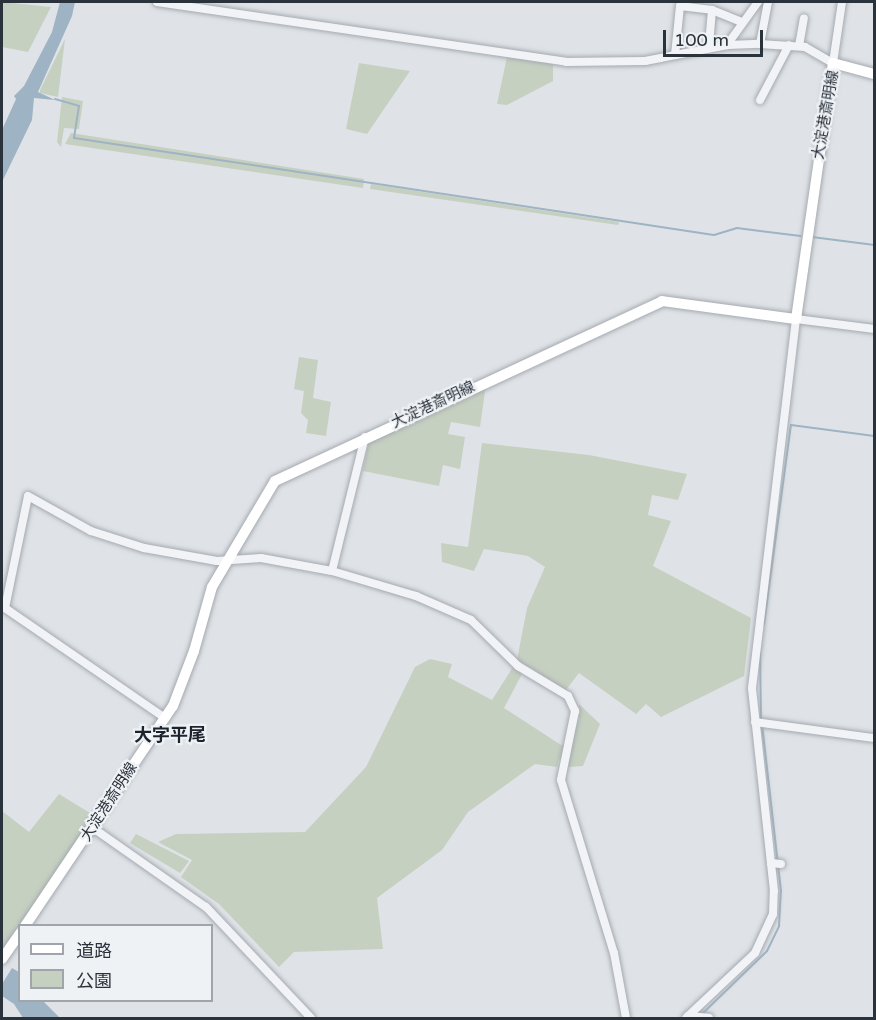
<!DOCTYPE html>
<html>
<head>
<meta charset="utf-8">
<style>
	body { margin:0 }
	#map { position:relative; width:876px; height:1020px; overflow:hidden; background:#dfe3e7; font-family:"Varela Round","Noto Sans JP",sans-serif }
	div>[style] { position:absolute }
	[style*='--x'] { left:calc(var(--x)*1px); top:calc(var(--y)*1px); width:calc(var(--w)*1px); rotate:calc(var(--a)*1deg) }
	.green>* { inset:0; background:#c6d0c1 }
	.water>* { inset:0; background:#9eb3c3 }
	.stream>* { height:2px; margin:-1px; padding:0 1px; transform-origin:1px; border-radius:1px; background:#9eb3c3 }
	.roads { filter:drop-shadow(0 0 2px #a5aab0) drop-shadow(0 0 2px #a5aab0) }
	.minor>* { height:8px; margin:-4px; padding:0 4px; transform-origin:4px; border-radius:4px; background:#f2f3f6 }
	.major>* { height:10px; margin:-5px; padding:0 5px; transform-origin:5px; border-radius:5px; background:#fff }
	span { translate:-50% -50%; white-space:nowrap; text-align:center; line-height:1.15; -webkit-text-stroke:4.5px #eff2f5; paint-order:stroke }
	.street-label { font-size:15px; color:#2a323c }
	.quarter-label { font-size:18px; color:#1c232d; font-weight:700 }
	.frame { position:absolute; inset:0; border:3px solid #2a323c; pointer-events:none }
	.legend { position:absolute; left:18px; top:924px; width:195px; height:78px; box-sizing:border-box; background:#eff2f5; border:2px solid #a0a5ab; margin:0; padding:8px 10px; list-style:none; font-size:18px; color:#2a323c }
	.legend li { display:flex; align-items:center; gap:12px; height:30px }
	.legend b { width:30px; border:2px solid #a0a5ab }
	.scale { position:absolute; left:663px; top:30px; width:100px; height:27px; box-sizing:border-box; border:3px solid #2a323c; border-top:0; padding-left:8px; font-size:18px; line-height:21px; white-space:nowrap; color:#2a323c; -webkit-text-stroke:4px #eff2f5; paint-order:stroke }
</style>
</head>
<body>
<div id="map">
	<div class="green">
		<i style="clip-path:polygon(2px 2px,51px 7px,28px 52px,2px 47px)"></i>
		<i style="clip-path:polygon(65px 39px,58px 97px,40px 93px,40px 90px)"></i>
		<i style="clip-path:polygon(507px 57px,553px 64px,553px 81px,507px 105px,497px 104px)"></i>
		<i style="clip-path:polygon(359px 63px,410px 71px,367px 134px,346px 129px)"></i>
		<i style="clip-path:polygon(62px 97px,83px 101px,79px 129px,64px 128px,61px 147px,57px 142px)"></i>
		<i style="clip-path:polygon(71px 133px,364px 179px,363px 188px,65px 144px)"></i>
		<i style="clip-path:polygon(371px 184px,619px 222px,618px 225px,370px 189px)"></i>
		<i style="clip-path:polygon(299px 357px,318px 360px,313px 398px,331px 402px,326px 436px,306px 433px,308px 420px,301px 413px,304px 391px,294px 389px)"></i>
		<i style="clip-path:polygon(486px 385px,480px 427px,451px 422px,448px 434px,465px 437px,460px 469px,443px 465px,439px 486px,363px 471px,369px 439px)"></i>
		<i style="clip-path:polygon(482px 443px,589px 455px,687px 474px,678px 500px,652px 495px,648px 515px,671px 521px,653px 566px,751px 618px,744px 676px,661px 717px,646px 704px,636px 714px,579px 673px,566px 690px,517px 660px,527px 608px,545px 567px,528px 556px,484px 549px,474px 571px,442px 562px,441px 543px,468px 547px)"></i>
		<i style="clip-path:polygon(430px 659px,452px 664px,448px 677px,492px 700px,513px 667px,522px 674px,504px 708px,561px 745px,569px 744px,579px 719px,579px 704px,600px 724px,583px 766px,569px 767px,565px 758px,559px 759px,557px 767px,535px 764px,468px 812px,442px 850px,377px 898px,383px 949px,294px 952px,279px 967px,219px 904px,181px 877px,192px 860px,158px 842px,176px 834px,305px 832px,366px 767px,415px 667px)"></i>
		<i style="clip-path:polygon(59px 794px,95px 816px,2px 952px,2px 811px,29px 832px)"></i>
		<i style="clip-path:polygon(136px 834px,189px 861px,180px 873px,130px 843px)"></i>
	</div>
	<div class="water">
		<i style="clip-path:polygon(60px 2px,75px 2px,72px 16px,38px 92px,55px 100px,34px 98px,32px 120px,2px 182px,2px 130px,16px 99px,14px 96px,24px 86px,52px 32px)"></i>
		<i style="clip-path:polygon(12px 968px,19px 972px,20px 1000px,43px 1001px,60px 1018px,23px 1018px,14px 1004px,2px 996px,2px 984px)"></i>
	</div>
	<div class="stream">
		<i style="--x:55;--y:99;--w:25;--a:16"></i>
		<i style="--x:79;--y:106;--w:32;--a:99"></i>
		<i style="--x:74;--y:138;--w:647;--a:8.62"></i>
		<i style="--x:714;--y:235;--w:24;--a:-17"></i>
		<i style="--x:737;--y:228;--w:64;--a:7.2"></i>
		<i style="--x:812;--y:237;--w:63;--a:7.4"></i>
		<i style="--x:764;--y:624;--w:201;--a:-82.3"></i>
		<i style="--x:791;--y:425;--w:84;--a:7.5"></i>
		<i style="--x:760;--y:650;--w:69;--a:89.2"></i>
		<i style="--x:700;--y:1016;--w:93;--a:-44.1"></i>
		<i style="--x:767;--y:951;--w:28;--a:-64"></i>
		<i style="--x:779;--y:926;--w:35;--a:-87"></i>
		<i style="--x:781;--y:891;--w:167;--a:-96.5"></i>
	</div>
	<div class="roads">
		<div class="minor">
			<i style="--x:157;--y:2;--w:413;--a:8.3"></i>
			<i style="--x:566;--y:62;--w:79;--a:-0.7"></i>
			<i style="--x:645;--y:61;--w:84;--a:-11"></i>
			<i style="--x:727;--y:45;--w:33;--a:-2"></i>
			<i style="--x:760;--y:44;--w:45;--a:3.8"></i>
			<i style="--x:805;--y:47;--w:32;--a:30"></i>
			<i style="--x:833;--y:63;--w:62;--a:-81.6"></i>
			<i style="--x:712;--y:10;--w:32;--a:22"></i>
			<i style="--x:760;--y:44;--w:43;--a:-79.2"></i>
			<i style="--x:727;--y:45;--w:53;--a:-54.2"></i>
			<i style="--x:799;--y:46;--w:28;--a:-80"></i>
			<i style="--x:675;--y:55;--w:49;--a:-84.2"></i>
			<i style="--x:680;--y:6;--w:32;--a:7"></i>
			<i style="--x:712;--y:10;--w:38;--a:95"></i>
			<i style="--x:760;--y:100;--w:62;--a:-62.2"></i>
			<i style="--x:332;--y:571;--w:138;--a:-76.2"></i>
			<i style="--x:165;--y:718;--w:194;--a:-145.5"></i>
			<i style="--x:5;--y:608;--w:114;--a:-78.4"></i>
			<i style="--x:28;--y:496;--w:72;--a:29.1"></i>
			<i style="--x:91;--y:531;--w:56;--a:17.8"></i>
			<i style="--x:144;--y:548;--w:74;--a:10.1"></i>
			<i style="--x:217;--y:561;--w:44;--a:-3.9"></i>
			<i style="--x:261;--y:558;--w:72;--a:10.4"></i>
			<i style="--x:332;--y:571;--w:88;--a:16.6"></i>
			<i style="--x:416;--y:596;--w:60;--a:23.6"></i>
			<i style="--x:471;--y:620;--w:66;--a:44.4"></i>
			<i style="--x:518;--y:666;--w:58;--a:31"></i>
			<i style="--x:568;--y:696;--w:17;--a:65"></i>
			<i style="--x:575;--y:711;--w:70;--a:101.5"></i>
			<i style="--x:561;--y:780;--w:181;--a:73"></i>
			<i style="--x:614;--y:953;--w:66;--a:79.5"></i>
			<i style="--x:755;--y:722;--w:120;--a:7.7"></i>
			<i style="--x:93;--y:828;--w:138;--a:35"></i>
			<i style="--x:206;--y:907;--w:153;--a:46.6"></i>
			<i style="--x:771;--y:863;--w:10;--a:6"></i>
			<i style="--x:688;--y:1016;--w:21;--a:5"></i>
			<i style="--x:686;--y:1018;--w:95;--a:-43.3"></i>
			<i style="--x:755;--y:953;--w:43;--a:-65.2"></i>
			<i style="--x:773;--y:914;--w:23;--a:-88"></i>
			<i style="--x:774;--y:891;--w:204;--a:-96.2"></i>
			<i style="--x:752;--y:688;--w:372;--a:-83.2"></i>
			<i style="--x:796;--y:319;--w:79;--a:7.3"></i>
		</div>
		<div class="major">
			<i style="--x:25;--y:926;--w:265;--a:-56.1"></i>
			<i style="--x:173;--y:706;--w:59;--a:-69.1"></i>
			<i style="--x:194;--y:651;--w:66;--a:-74.3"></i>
			<i style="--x:212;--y:587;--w:123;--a:-59.3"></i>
			<i style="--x:275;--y:481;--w:427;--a:-24.9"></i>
			<i style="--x:662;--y:301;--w:135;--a:7.7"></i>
			<i style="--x:796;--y:319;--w:259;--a:-81.8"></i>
			<i style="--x:833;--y:63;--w:42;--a:15"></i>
			<i style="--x:2;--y:959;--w:32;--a:-55"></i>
		</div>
	</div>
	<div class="street-label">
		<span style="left:826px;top:115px;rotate:-80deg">大淀港斎明線</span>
		<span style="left:433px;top:405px;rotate:-25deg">大淀港斎明線</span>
		<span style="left:109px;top:802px;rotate:-57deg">大淀港斎明線</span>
	</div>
	<div class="quarter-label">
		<span style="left:170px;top:735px">大字平尾</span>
	</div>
	<div class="frame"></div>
	<ul class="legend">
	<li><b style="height:8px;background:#fff"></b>道路</li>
	<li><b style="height:16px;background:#c6d0c1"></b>公園</li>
	</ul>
	<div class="scale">100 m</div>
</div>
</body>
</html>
